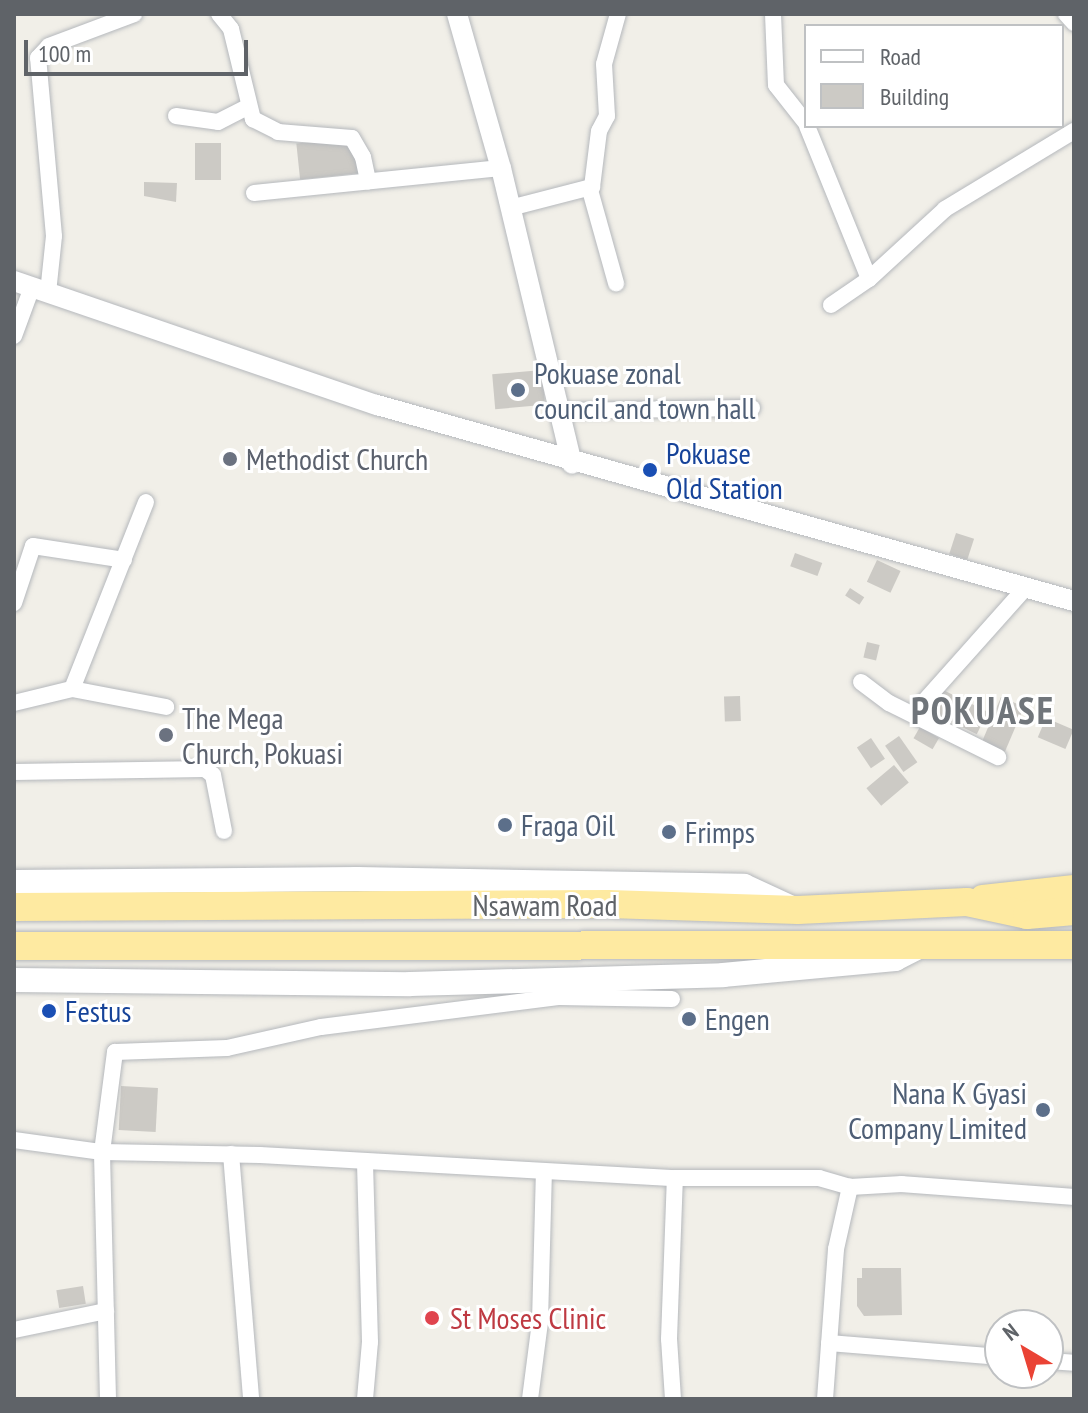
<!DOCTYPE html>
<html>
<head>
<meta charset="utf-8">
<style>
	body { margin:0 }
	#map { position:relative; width:1088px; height:1413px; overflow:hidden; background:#f1efe8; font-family:"PT Sans Narrow",sans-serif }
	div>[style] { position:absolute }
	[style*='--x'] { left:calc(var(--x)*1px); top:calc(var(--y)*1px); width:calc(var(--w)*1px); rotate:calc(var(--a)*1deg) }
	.building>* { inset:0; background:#cccac5; transform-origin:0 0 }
	.roads { filter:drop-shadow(0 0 2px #b5b8bc) drop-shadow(0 0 2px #b5b8bc) }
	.minor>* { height:16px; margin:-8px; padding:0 8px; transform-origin:8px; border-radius:8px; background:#fff }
	.tertiary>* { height:20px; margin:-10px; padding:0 10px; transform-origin:10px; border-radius:10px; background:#fff }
	.secondary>* { height:24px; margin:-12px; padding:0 12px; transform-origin:12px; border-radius:12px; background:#fff }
	.trunk>* { height:28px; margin:-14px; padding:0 14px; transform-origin:14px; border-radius:14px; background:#feeaa1 }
	.dots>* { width:22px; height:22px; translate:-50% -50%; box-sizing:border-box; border:4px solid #fff; border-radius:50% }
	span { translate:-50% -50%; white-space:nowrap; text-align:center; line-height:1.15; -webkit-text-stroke:6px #fff; paint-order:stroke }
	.service-label { font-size:30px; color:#4e5e75 }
	.left { translate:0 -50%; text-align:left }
	.right { translate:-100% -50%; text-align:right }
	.transit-label { font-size:30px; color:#164399 }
	.worship-label { font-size:30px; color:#5b616d }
	.street-label { font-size:30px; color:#5f6368 }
	.health-label { font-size:30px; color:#be3a42 }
	.district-label { font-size:38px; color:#70757a; font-weight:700; letter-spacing:2px }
	.frame { position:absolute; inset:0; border:16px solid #5f6368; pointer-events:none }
	.legend { position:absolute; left:804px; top:24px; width:260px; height:104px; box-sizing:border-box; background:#fff; border:2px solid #bfc1c3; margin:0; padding:10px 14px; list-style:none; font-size:24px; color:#5f6368 }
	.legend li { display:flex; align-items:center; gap:16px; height:40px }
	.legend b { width:40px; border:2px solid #bfc1c3 }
	.north { position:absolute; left:984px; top:1309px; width:80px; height:80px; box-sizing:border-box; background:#fff; border:2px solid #bfc1c3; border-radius:50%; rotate:322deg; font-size:22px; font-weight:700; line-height:32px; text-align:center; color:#5f6368 }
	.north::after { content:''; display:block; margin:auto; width:28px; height:36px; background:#ea4335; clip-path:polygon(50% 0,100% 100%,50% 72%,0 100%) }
	.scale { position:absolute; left:24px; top:40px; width:224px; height:36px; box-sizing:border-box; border:4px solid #5f6368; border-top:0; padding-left:10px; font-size:24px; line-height:28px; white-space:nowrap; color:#5f6368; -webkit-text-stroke:6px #fff; paint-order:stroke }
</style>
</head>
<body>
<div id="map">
	<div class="building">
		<i style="left:359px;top:137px;width:36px;height:63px;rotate:84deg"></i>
		<i style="left:195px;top:143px;width:26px;height:37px"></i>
		<i style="clip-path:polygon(144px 182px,177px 183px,176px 202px,144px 196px)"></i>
		<i style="left:542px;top:370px;width:35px;height:50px;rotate:85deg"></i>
		<i style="left:956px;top:533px;width:19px;height:22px;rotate:18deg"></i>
		<i style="left:795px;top:553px;width:29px;height:14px;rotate:20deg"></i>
		<i style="left:877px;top:560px;width:26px;height:24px;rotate:25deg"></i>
		<i style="left:850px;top:588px;width:17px;height:9px;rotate:33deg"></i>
		<i style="left:867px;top:642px;width:13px;height:16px;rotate:13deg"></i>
		<i style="left:941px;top:689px;width:52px;height:25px;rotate:26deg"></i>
		<i style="left:740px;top:696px;width:25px;height:16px;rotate:88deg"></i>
		<i style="left:1001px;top:697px;width:25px;height:49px;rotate:23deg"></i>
		<i style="left:1046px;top:718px;width:30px;height:21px;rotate:23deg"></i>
		<i style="left:920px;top:727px;width:22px;height:13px;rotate:30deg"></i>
		<i style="left:899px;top:736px;width:32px;height:17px;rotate:55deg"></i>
		<i style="left:871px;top:738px;width:25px;height:17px;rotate:56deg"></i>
		<i style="left:894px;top:765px;width:23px;height:36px;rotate:50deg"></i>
		<i style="left:121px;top:1086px;width:37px;height:44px;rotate:3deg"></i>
		<i style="clip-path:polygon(862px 1268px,901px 1268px,902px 1315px,864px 1316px,857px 1306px,857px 1278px,862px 1278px)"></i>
		<i style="left:83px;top:1286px;width:18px;height:27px;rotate:81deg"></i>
	</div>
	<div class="roads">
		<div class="minor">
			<i style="--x:219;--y:14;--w:19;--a:51"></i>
			<i style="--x:231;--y:29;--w:93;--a:76.3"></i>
			<i style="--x:253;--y:119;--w:28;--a:27"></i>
			<i style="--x:278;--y:132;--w:74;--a:4.6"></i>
			<i style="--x:352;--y:138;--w:22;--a:60"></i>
			<i style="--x:363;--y:157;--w:25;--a:78"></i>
			<i style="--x:773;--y:14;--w:71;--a:87.6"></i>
			<i style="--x:776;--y:85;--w:48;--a:51.7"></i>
			<i style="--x:1066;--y:14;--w:12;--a:48"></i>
			<i style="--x:176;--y:116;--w:42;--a:8.1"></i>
			<i style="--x:218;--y:122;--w:31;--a:-27"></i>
			<i style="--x:807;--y:126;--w:165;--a:67.9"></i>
			<i style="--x:590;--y:190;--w:97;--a:74.4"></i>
			<i style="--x:254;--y:193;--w:248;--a:-5.8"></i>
			<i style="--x:510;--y:208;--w:85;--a:-14.4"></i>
			<i style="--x:592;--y:187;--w:56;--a:-82.9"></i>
			<i style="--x:599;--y:131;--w:17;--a:-62"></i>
			<i style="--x:607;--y:116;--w:52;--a:-93.3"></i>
			<i style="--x:604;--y:64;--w:52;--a:-74.4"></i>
			<i style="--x:48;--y:293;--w:57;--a:-84"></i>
			<i style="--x:54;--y:236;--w:179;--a:-95.1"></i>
			<i style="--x:38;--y:58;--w:16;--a:-47"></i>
			<i style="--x:49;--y:46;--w:91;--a:-20.6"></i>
			<i style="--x:831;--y:305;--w:46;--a:-34.4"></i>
			<i style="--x:869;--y:279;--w:103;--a:-42.6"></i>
			<i style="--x:945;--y:209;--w:151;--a:-31.2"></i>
			<i style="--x:14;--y:336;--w:52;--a:-69.8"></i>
			<i style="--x:560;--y:411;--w:192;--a:-0.9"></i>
			<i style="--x:14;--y:603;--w:60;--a:-71.6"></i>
			<i style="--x:33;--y:546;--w:92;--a:8.7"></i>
			<i style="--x:861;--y:682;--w:35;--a:37"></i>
			<i style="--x:889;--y:703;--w:122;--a:26.4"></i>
			<i style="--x:72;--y:689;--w:201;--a:-68.4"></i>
			<i style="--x:14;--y:703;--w:60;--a:-13.6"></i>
			<i style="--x:72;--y:689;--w:96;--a:10.8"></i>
			<i style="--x:913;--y:714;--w:170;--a:-48.3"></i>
			<i style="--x:14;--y:772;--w:191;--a:-0.9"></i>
			<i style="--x:205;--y:769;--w:10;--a:37"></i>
			<i style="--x:213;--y:775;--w:57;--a:78.9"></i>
			<i style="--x:14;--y:1140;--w:89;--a:7.8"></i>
			<i style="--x:102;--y:1152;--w:158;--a:1.1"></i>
			<i style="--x:260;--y:1155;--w:416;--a:3.2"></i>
			<i style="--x:675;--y:1178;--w:144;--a:0"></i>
			<i style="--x:819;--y:1178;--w:32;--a:16"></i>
			<i style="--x:850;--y:1187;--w:52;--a:-3.3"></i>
			<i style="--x:902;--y:1184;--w:172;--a:4.3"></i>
			<i style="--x:231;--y:1154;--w:246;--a:85.3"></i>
			<i style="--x:14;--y:1330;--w:94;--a:-11.7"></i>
			<i style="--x:829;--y:1343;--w:172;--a:4.7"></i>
			<i style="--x:1048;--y:1361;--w:26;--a:4"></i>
			<i style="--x:108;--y:1399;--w:247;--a:-91.4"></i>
			<i style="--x:102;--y:1152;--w:101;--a:-82.6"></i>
			<i style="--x:115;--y:1052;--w:112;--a:-2"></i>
			<i style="--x:227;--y:1048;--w:96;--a:-12.6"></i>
			<i style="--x:321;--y:1027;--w:239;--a:-7.2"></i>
			<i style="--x:558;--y:997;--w:114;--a:1"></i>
			<i style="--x:365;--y:1399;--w:57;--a:-85"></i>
			<i style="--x:370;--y:1342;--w:181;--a:-91.6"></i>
			<i style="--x:530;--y:1399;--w:78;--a:-82.6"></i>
			<i style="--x:540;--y:1322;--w:150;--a:-88.5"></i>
			<i style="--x:673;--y:1399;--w:60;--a:-93.8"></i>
			<i style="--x:669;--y:1339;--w:161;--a:-87.9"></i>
			<i style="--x:825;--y:1399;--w:150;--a:-85.8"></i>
			<i style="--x:836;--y:1249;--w:64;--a:-77.3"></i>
		</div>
		<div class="tertiary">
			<i style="--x:457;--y:14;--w:160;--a:74.1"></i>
			<i style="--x:501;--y:168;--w:304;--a:76.5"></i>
			<i style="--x:14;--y:281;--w:384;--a:18.9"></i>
			<i style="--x:377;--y:405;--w:724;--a:15.71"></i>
		</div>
		<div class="secondary">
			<i style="--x:14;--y:882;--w:343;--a:-0.5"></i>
			<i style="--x:357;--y:879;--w:387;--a:1"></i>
			<i style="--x:744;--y:886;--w:53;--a:24.6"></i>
			<i style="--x:14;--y:980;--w:396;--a:0.6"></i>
			<i style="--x:410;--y:984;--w:313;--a:-1.6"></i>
			<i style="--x:723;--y:975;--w:173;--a:-5.3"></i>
			<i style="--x:895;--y:959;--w:28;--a:-27"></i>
		</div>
		<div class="trunk">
			<i style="--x:983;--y:899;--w:92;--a:-6.3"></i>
			<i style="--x:14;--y:907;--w:594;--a:-0.29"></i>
			<i style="--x:608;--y:904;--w:190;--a:1.8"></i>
			<i style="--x:798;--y:910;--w:169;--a:-2.7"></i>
			<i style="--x:967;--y:902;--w:61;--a:12.2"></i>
			<i style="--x:1027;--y:915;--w:47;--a:-4.9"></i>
			<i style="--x:14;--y:946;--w:1060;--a:-0.05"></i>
		</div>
	</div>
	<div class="dots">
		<i style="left:518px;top:390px;background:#5c6f8a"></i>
		<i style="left:230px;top:459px;background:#6b7280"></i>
		<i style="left:650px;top:470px;background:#1a4fb4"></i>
		<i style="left:166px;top:735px;background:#6b7280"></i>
		<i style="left:505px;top:825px;background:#5c6f8a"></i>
		<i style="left:669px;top:832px;background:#5c6f8a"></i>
		<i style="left:49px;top:1011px;background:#1a4fb4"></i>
		<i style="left:689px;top:1019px;background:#5c6f8a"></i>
		<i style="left:1043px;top:1110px;background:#5c6f8a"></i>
		<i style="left:432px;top:1318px;background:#e0444e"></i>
	</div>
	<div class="service-label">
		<span class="left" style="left:534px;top:390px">Pokuase zonal<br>council and town hall</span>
		<span class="left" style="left:521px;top:825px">Fraga Oil</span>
		<span class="left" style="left:685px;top:832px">Frimps</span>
		<span class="left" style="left:705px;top:1019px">Engen</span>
		<span class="right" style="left:1027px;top:1110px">Nana K Gyasi<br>Company Limited</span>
	</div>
	<div class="transit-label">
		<span class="left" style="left:666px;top:470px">Pokuase<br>Old Station</span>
		<span class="left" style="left:65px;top:1011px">Festus</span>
	</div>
	<div class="worship-label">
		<span class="left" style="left:246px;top:459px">Methodist Church</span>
		<span class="left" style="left:182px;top:735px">The Mega<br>Church, Pokuasi</span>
	</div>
	<div class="street-label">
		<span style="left:545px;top:905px">Nsawam Road</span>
	</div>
	<div class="health-label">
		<span class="left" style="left:450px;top:1318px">St Moses Clinic</span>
	</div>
	<div class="district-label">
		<span style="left:983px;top:710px">POKUASE</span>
	</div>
	<div class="frame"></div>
	<ul class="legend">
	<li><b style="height:10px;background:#fff"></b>Road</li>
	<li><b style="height:22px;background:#cccac5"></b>Building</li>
	</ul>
	<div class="north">N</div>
	<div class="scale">100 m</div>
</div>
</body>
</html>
